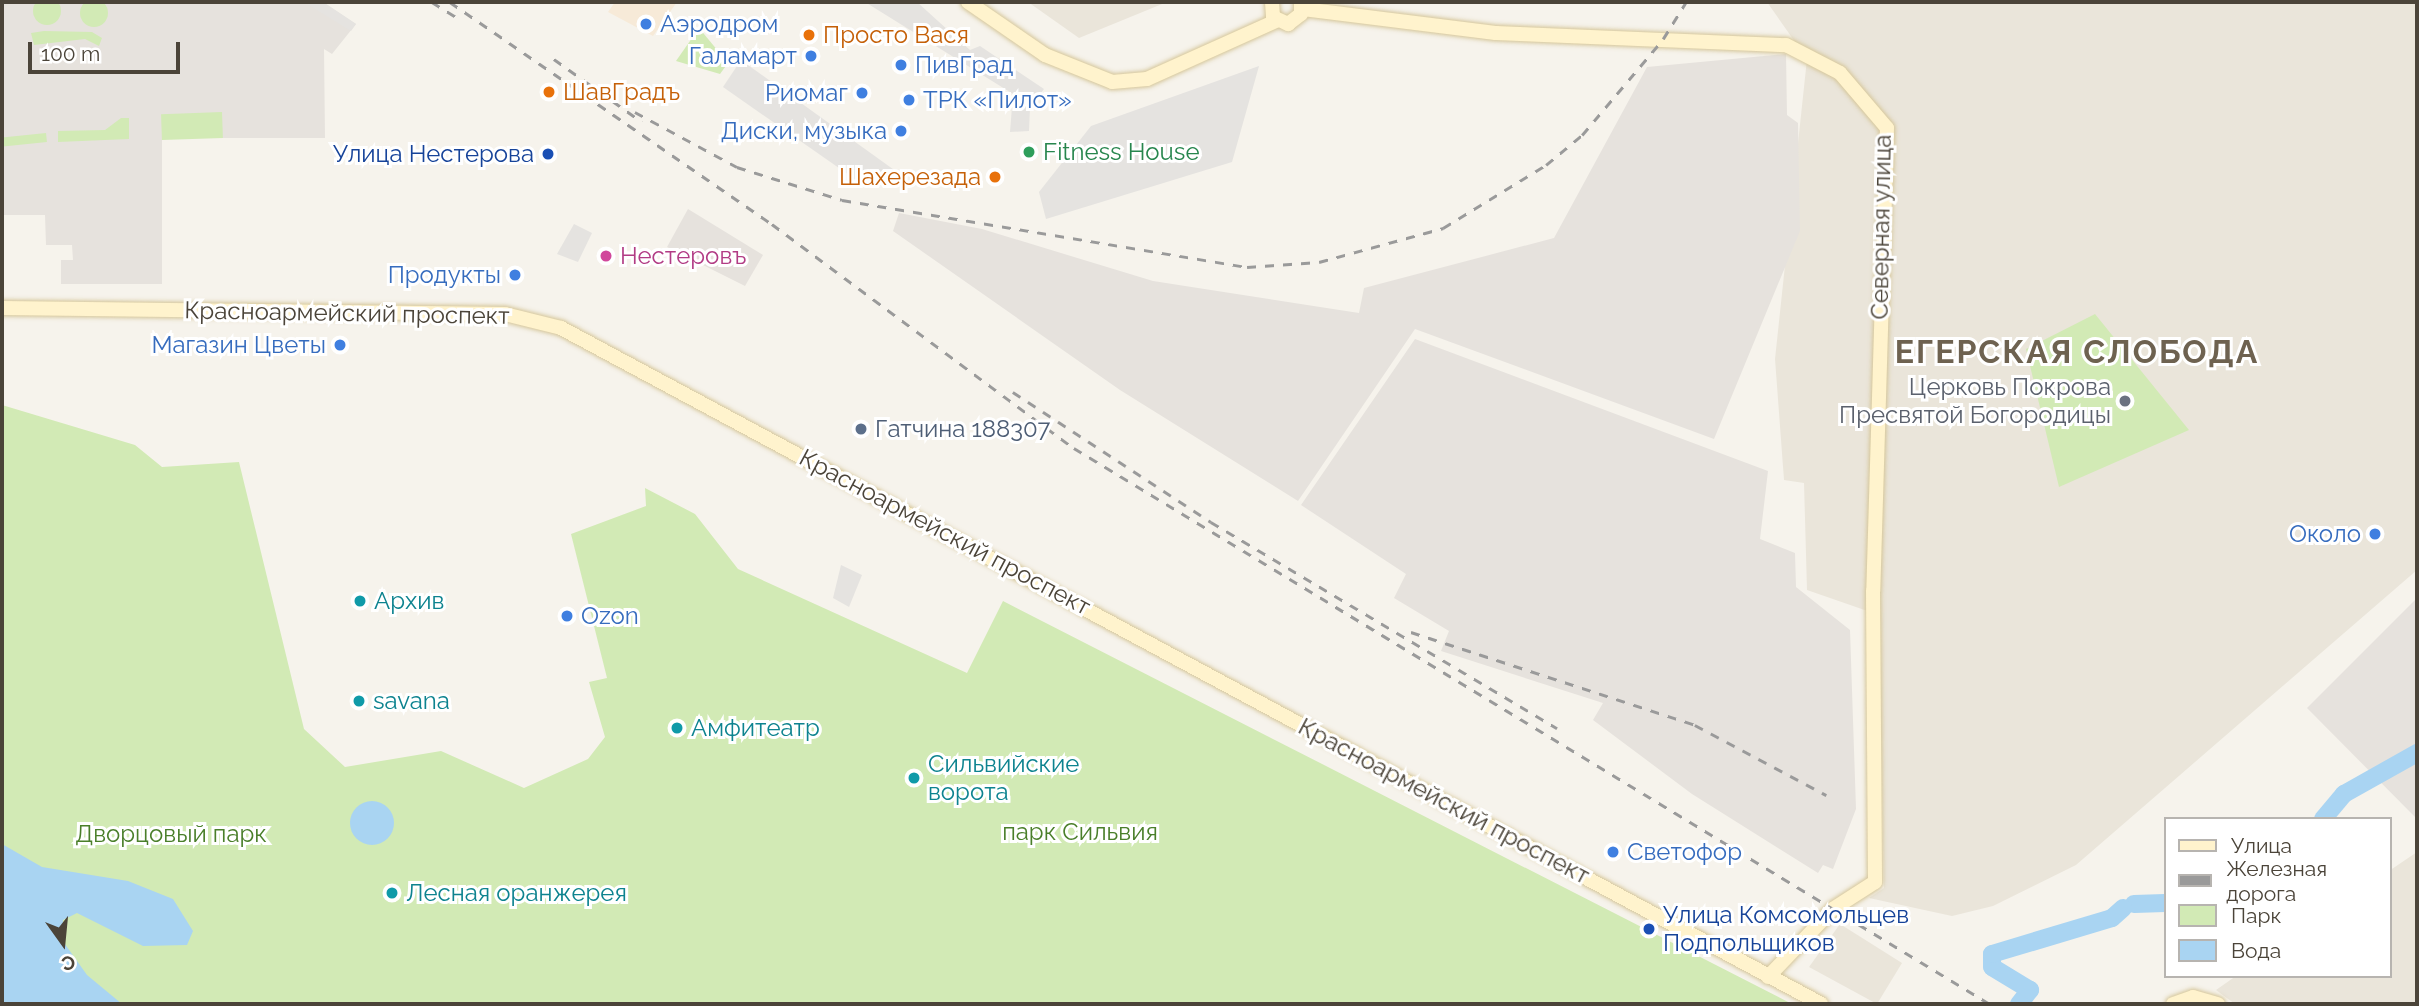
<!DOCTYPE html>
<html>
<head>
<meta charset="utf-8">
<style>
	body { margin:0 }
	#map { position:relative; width:2419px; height:1006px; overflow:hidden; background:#f6f3ec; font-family:Raleway,sans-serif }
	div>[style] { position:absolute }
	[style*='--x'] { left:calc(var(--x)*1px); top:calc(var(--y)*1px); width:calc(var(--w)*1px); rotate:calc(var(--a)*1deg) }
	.residential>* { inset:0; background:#eae5da }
	.commercial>* { inset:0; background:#f7ead8 }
	.industrial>* { inset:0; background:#e6e2dd }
	.green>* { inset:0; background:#d2eab5; transform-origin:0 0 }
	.round { border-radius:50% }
	.parking>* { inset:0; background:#e5e3e0 }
	.water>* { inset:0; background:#a9d4f2 }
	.river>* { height:18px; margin:-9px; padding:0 9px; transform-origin:9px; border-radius:9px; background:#a9d4f2 }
	.roads { filter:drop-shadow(0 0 2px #d6c79b) drop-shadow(0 0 2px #d6c79b) }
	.secondary>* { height:14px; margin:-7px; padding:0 7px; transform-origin:7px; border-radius:7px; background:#fff3cd }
	.rail>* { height:2.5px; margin-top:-1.25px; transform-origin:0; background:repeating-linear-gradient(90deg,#9a9a9a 0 9px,transparent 0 18px) }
	.dots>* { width:19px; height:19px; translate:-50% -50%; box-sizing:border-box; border:4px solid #fff; border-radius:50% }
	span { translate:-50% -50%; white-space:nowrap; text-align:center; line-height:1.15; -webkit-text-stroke:6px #fff; paint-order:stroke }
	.shop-label { font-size:24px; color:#366cbe }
	.left { translate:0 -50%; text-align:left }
	.right { translate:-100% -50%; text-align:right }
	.food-label { font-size:24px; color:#c56008 }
	.leisure-label { font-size:24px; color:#27864d }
	.transit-label { font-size:24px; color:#164399 }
	.street-label { font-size:24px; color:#4b4439 }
	.hotel-label { font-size:24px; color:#b23c85 }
	.worship-label { font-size:24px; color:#5b616d }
	.service-label { font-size:24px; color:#4e5e75 }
	.culture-label { font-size:24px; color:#0d838f }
	.park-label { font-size:24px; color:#4a7f2a }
	.district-label { font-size:32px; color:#6e6250; font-weight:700; letter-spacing:2px }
	.frame { position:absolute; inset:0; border:4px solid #4b4439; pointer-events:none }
	.legend { position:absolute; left:2164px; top:817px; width:228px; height:161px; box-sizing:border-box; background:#fff; border:2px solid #b7b4b0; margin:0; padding:9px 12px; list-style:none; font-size:21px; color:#4b4439 }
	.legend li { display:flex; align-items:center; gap:14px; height:35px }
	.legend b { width:35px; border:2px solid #b7b4b0 }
	.north { position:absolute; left:28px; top:908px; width:70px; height:70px; -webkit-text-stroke:5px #fff; paint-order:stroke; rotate:165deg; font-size:19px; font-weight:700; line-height:28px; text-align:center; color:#4b4439 }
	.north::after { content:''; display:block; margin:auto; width:24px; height:32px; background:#4b4439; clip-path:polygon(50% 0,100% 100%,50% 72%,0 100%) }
	.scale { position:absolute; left:28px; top:42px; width:152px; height:32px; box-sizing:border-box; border:4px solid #4b4439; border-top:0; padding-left:9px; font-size:21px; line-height:24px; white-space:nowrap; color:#4b4439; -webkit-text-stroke:5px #fff; paint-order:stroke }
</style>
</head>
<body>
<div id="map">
	<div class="residential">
		<i style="clip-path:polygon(1028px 2px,1167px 2px,1079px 38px)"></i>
		<i style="clip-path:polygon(1767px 2px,2417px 2px,2417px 570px,2076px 865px,1993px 906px,1952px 916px,1869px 898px,1884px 888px,1879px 615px,1807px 590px,1804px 483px,1784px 480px,1775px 359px,1807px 59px)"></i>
		<i style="clip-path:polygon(2417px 852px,2417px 1004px,2235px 1004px,2216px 990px,2236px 976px,2389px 976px,2389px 871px)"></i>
		<i style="clip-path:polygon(1840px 924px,1902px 963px,1877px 1004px,1809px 967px)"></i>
	</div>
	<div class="commercial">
		<i style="clip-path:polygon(615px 2px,677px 2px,653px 36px,608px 12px)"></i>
	</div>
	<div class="industrial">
		<i style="clip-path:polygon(2px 2px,323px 2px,356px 24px,332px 54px,324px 49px,325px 138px,162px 138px,162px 284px,61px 284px,61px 260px,73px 260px,72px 245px,46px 245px,45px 215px,2px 215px)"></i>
		<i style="clip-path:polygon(1786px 54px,1787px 115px,1798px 123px,1800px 231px,1714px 439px,1415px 329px,1298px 501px,1120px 390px,893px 231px,899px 213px,982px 229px,1153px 281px,1359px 313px,1364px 288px,1554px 238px,1647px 67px)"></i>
		<i style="clip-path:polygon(688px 209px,763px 255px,745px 286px,667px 247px)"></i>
		<i style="clip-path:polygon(1415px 339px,1768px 471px,1760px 539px,1795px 553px,1796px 587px,1850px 630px,1856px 809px,1833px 869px,1823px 865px,1818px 873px,1692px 794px,1593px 720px,1603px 703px,1441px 651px,1449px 631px,1394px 598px,1406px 574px,1301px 505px)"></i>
		<i style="clip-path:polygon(2417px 598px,2417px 819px,2307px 708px)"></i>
	</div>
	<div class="green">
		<i class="round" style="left:33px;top:-3px;width:28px;height:28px"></i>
		<i class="round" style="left:80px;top:-1px;width:28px;height:28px"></i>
		<i style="clip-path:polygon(699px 28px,728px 63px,720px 74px,676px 61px)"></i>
		<i style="clip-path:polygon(44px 31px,92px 32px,102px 38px,99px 46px,85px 39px,34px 45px,31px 33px)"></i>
		<i style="left:222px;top:112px;width:26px;height:61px;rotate:88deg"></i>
		<i style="clip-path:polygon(121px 118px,129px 118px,129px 139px,58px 142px,58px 131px,105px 130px)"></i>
		<i style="left:46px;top:133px;width:9px;height:44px;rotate:84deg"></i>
		<i style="clip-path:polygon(2095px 314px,2189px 430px,2059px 487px,2026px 349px)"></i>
		<i style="clip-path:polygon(2px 405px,135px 445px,162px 467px,239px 462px,304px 729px,345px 767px,441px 751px,524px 788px,588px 759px,605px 737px,589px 682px,607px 678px,571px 534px,646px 506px,645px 488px,695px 514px,738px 569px,967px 673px,1003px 601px,1792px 1004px,2px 1004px)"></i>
	</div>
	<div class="parking">
		<i style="clip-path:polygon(304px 2px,323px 2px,356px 24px,351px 31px)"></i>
		<i style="clip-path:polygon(865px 2px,917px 2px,970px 50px,980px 46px,1044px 89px,1030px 108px,1029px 131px,1010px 132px,1013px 94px)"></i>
		<i style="clip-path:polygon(741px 60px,897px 172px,885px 186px,859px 182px,723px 87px)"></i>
		<i style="clip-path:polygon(1259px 66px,1232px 162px,1046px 219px,1039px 192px,1091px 126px)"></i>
		<i style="clip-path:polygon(574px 224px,592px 233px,578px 262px,557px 254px)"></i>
		<i style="clip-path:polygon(841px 565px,862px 575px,849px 607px,833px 598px)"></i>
	</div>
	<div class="water">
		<i class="round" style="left:350px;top:801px;width:44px;height:44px"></i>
		<i style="clip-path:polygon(2px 844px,42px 867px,128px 881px,173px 899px,193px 931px,187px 945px,143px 946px,77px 913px,63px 920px,62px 940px,87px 975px,122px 1004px,2px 1004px)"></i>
	</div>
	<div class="river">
		<i style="--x:2323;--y:819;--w:33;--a:-50"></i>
		<i style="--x:2344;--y:794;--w:84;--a:-29.3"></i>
		<i style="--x:2134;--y:904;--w:31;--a:-2"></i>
		<i style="--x:2019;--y:1004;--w:18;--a:-52"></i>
		<i style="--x:2030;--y:990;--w:44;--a:-148.8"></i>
		<i style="--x:1992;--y:967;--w:13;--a:-90"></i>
		<i style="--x:1992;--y:954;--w:125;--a:-16.7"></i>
		<i style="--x:2112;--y:918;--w:15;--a:-42"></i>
	</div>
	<div class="roads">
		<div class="secondary">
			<i style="--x:968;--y:2;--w:93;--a:34.5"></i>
			<i style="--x:1045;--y:55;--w:72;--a:21.9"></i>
			<i style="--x:1112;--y:82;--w:35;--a:-5"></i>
			<i style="--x:1147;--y:79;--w:141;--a:-24.2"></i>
			<i style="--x:1272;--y:2;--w:15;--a:86"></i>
			<i style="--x:1273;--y:17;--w:17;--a:25"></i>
			<i style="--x:1288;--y:24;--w:16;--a:-38"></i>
			<i style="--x:1301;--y:14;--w:12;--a:-90"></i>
			<i style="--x:1303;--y:9;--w:194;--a:7.1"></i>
			<i style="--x:1496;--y:33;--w:290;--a:2.4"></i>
			<i style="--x:1786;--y:45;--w:61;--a:27.4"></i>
			<i style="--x:1840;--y:73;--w:72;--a:49.5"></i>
			<i style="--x:1887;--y:128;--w:463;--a:91.7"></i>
			<i style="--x:1873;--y:591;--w:291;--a:89.6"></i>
			<i style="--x:1875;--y:882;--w:50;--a:147.3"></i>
			<i style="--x:1833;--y:909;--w:94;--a:133.7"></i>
			<i style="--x:2;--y:308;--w:503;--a:0.68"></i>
			<i style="--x:505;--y:314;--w:58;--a:14"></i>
			<i style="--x:561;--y:328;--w:1430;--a:28.21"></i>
			<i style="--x:2173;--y:1004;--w:21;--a:-19"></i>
			<i style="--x:2193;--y:997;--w:26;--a:16"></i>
		</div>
	</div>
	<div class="rail">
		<i style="--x:432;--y:2;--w:28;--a:32"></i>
		<i style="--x:450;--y:2;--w:391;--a:34.6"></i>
		<i style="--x:772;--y:224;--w:376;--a:36.6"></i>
		<i style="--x:1074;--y:448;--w:1072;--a:31.26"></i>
		<i style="--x:554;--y:59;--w:108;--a:35.6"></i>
		<i style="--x:635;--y:112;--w:116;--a:28.3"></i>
		<i style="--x:737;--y:167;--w:110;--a:17.4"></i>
		<i style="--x:842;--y:200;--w:411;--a:9.4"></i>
		<i style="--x:1247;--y:267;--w:72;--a:-4"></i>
		<i style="--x:1319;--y:262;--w:129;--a:-15.3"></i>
		<i style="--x:1443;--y:228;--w:121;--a:-31.5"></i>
		<i style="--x:1546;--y:165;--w:47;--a:-39.8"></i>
		<i style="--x:1582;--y:135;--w:126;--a:-49.8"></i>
		<i style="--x:1663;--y:39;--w:44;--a:-58.1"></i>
		<i style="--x:1013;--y:392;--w:237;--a:33.3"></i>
		<i style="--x:1211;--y:522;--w:403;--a:30.8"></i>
		<i style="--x:1411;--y:632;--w:299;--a:18.1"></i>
		<i style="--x:1695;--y:725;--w:149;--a:28.1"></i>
	</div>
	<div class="dots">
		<i style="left:646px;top:24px;background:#3f7fe0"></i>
		<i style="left:809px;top:35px;background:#e8710a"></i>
		<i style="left:811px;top:56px;background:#3f7fe0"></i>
		<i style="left:901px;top:65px;background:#3f7fe0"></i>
		<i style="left:549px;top:92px;background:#e8710a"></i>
		<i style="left:862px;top:93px;background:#3f7fe0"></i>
		<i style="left:909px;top:100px;background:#3f7fe0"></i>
		<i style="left:901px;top:131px;background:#3f7fe0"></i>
		<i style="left:1029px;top:152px;background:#2e9e5b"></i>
		<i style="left:548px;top:154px;background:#1a4fb4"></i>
		<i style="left:995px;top:177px;background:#e8710a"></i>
		<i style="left:606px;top:256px;background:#d1479c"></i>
		<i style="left:515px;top:275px;background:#3f7fe0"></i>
		<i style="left:340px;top:345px;background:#3f7fe0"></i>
		<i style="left:2125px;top:401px;background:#6b7280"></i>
		<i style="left:861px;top:429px;background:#5c6f8a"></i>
		<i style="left:2375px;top:534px;background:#3f7fe0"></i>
		<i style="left:360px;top:601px;background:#0f9aa8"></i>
		<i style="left:567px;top:616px;background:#3f7fe0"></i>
		<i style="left:359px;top:701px;background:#0f9aa8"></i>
		<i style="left:677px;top:728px;background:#0f9aa8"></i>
		<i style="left:914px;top:778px;background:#0f9aa8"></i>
		<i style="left:1613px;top:852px;background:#3f7fe0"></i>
		<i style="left:392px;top:893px;background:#0f9aa8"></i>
		<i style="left:1649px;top:929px;background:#1a4fb4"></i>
	</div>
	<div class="shop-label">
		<span class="left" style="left:660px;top:24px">Аэродром</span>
		<span class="right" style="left:797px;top:56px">Галамарт</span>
		<span class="left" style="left:915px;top:65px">ПивГрад</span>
		<span class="right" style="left:848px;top:93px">Риомаг</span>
		<span class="left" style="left:923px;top:100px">ТРК «Пилот»</span>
		<span class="right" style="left:887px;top:131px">Диски, музыка</span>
		<span class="right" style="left:501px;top:275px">Продукты</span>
		<span class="right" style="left:326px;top:345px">Магазин Цветы</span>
		<span class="right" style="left:2361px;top:534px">Около</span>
		<span class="left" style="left:581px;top:616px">Ozon</span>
		<span class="left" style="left:1627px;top:852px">Светофор</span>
	</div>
	<div class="food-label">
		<span class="left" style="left:823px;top:35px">Просто Вася</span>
		<span class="left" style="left:563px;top:92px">ШавГрадъ</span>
		<span class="right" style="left:981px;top:177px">Шахерезада</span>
	</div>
	<div class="leisure-label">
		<span class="left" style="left:1043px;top:152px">Fitness House</span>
	</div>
	<div class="transit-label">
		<span class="right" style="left:534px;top:154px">Улица Нестерова</span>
		<span class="left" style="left:1663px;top:929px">Улица Комсомольцев<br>Подпольщиков</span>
	</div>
	<div class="street-label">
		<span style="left:1881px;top:227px;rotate:-89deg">Северная улица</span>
		<span style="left:347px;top:313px;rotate:1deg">Красноармейский проспект</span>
		<span style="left:945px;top:532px;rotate:28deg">Красноармейский проспект</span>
		<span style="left:1444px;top:801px;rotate:28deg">Красноармейский проспект</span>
	</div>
	<div class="hotel-label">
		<span class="left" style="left:620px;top:256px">Нестеровъ</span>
	</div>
	<div class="worship-label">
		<span class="right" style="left:2111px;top:401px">Церковь Покрова<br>Пресвятой Богородицы</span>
	</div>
	<div class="service-label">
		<span class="left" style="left:875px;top:429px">Гатчина 188307</span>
	</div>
	<div class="culture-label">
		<span class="left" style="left:374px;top:601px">Архив</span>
		<span class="left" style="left:373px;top:701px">savana</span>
		<span class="left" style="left:691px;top:728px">Амфитеатр</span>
		<span class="left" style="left:928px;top:778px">Сильвийские<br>ворота</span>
		<span class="left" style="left:406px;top:893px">Лесная оранжерея</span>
	</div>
	<div class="park-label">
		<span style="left:1080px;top:832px">парк Сильвия</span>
		<span style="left:171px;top:834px">Дворцовый парк</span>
	</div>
	<div class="district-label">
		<span style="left:2077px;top:352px">ЕГЕРСКАЯ СЛОБОДА</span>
	</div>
	<div class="frame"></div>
	<ul class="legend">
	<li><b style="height:9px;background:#fff3cd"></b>Улица</li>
	<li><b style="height:9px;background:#9a9a9a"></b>Железная дорога</li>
	<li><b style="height:19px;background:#d2eab5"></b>Парк</li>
	<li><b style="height:19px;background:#a9d4f2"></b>Вода</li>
	</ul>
	<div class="north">С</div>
	<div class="scale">100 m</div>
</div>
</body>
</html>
